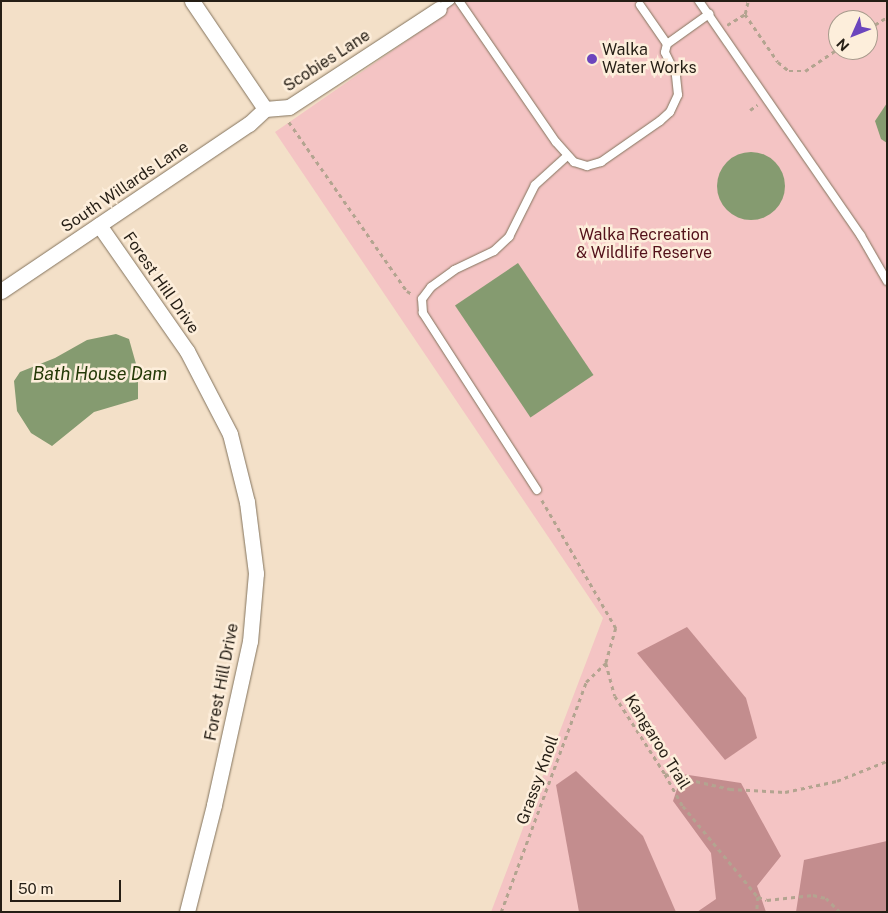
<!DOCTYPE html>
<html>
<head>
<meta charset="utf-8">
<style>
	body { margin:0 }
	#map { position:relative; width:888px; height:913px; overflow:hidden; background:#f3e0c8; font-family:"Public Sans",sans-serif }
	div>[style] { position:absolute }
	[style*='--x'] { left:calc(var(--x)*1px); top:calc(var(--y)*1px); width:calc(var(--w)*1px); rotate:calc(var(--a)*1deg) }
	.green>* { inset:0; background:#f4c4c4 }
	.forest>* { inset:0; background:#c38d8e }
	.water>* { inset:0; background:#859b70; transform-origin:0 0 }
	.round { border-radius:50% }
	.path>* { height:2.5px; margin-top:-1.25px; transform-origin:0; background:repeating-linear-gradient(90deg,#b3a490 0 4px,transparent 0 8px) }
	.roads { filter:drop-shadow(0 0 1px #83735d) drop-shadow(0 0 1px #83735d) }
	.lane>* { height:8px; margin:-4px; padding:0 4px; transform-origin:4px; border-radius:4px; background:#fff }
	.street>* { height:15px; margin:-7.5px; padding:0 7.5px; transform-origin:7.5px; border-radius:7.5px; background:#fff }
	.dots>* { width:14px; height:14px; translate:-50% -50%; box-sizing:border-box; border:2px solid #fdeedb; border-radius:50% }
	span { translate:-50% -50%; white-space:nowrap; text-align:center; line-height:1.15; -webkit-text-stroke:5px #fdeedb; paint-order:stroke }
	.poi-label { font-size:16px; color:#251e15 }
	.left { translate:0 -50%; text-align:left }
	.street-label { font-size:16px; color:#251e15 }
	.park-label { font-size:16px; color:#53111a }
	.water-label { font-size:18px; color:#243907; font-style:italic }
	.frame { position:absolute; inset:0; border:2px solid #251e15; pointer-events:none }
	.north { position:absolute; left:828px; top:10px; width:50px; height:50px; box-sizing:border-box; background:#fdeedb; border:1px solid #a79b8c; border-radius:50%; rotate:226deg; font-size:14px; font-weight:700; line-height:20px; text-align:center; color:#251e15 }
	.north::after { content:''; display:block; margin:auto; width:18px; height:22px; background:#6c45bd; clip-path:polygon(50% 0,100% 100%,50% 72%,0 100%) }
	.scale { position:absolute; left:10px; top:880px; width:111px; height:22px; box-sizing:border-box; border:2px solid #251e15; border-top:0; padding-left:6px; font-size:15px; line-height:18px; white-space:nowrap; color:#251e15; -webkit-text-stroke:4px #fdeedb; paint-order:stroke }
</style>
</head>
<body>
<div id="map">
	<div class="green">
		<i style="clip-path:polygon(evenodd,435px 1px,887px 1px,887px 912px,491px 912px,603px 618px,275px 132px,444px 15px,435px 1px,838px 20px,868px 20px,868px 50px,838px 50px,838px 20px)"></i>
	</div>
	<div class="forest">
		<i style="clip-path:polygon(687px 627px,746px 698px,757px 738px,725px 760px,637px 653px)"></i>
		<i style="clip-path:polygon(576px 771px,643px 836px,676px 912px,579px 912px,556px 785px)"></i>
		<i style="clip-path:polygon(682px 774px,741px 783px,781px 856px,757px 886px,766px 912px,697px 912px,716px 899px,711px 853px,673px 801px)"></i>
		<i style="clip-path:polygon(887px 841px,887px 912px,796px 912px,804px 860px)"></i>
	</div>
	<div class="water">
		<i style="clip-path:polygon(887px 103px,887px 143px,881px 139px,875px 121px)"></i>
		<i class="round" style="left:717px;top:152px;width:68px;height:68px"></i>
		<i style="left:518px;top:263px;width:135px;height:76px;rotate:56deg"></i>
		<i style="clip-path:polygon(116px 334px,129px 339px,138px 371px,138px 399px,94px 412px,52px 446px,31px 433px,17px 411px,14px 381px,20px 372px,55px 358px,87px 340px)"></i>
	</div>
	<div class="path">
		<i style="--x:745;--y:14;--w:13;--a:-77"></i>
		<i style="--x:727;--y:25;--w:21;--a:-31"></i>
		<i style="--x:745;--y:14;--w:58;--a:55.5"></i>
		<i style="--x:778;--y:62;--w:14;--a:39"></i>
		<i style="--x:789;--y:71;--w:16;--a:0"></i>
		<i style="--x:805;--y:71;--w:40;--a:-34"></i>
		<i style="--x:868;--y:29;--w:22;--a:-32"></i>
		<i style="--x:750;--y:110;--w:9;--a:-36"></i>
		<i style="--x:289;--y:122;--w:206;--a:55.1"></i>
		<i style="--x:407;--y:291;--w:6;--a:31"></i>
		<i style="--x:542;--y:500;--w:148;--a:60"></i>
		<i style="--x:616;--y:628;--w:36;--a:106"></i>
		<i style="--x:606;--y:663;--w:34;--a:75"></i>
		<i style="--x:615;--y:696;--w:93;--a:57.3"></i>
		<i style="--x:665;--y:774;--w:37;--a:61"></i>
		<i style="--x:683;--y:806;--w:118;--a:50.5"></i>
		<i style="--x:758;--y:897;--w:15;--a:94"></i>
		<i style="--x:665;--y:774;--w:67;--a:13"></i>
		<i style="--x:730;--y:789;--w:55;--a:3.1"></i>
		<i style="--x:785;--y:792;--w:53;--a:-11.9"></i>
		<i style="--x:837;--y:781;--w:54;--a:-21.8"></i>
		<i style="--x:758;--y:897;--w:9;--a:18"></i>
		<i style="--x:767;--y:900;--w:46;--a:-6.2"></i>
		<i style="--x:813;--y:895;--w:13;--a:13"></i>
		<i style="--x:826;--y:898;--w:20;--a:45"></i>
		<i style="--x:501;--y:912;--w:245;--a:-69.7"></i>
		<i style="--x:586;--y:682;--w:28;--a:-44"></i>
	</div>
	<div class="roads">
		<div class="lane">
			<i style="--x:459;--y:1;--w:171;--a:55.5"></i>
			<i style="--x:556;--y:142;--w:27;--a:48"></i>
			<i style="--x:574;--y:162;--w:14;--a:17"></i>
			<i style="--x:587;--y:166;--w:15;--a:-16"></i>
			<i style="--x:601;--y:162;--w:72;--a:-34.8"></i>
			<i style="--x:660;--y:121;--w:13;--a:-42"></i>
			<i style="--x:670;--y:112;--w:19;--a:-65"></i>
			<i style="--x:678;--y:95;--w:20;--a:-96"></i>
			<i style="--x:676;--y:75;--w:25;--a:-116"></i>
			<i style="--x:665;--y:52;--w:8;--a:-76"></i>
			<i style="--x:667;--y:44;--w:52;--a:-35.5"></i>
			<i style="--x:699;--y:1;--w:285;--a:55.4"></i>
			<i style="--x:861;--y:236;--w:52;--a:60"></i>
			<i style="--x:640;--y:5;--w:47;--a:55.3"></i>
			<i style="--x:439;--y:9;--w:14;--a:-36"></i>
			<i style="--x:537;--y:490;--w:211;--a:-122.8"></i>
			<i style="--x:423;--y:313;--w:14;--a:-94"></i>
			<i style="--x:422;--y:299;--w:15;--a:-53"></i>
			<i style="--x:431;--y:287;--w:29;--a:-36"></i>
			<i style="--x:454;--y:270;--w:44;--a:-25.4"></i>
			<i style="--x:494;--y:251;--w:21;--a:-43"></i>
			<i style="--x:509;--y:237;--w:58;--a:-63.4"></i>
			<i style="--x:535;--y:185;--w:43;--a:-42.2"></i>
		</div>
		<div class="street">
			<i style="--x:192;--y:1;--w:130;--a:55.9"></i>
			<i style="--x:265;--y:109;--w:24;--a:-5"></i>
			<i style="--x:289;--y:107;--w:179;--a:-33.2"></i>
			<i style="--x:99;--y:225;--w:154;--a:55.1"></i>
			<i style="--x:187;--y:351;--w:93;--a:62.6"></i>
			<i style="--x:230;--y:434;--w:70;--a:76"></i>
			<i style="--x:247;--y:502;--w:72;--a:82.8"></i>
			<i style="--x:256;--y:573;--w:68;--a:95"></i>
			<i style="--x:250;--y:641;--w:168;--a:102.4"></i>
			<i style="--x:214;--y:805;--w:110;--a:104.2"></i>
			<i style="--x:1;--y:291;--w:299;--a:-34"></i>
			<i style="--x:249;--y:124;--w:22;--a:-43"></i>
		</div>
	</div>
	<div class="dots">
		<i style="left:592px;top:59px;background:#6c45bd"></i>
	</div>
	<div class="poi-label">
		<span class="left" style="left:602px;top:59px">Walka<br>Water Works</span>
	</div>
	<div class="street-label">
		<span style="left:327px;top:61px;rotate:-33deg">Scobies Lane</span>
		<span style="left:125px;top:187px;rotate:-34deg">South Willards Lane</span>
		<span style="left:161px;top:283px;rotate:55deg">Forest Hill Drive</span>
		<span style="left:222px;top:682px;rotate:-79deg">Forest Hill Drive</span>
		<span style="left:657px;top:742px;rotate:58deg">Kangaroo Trail</span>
		<span style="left:538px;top:780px;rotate:-70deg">Grassy Knoll</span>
	</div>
	<div class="park-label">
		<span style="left:644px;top:244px">Walka Recreation<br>&amp; Wildlife Reserve</span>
	</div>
	<div class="water-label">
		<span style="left:100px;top:374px">Bath House Dam</span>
	</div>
	<div class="frame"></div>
	<div class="north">N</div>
	<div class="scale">50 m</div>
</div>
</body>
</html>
